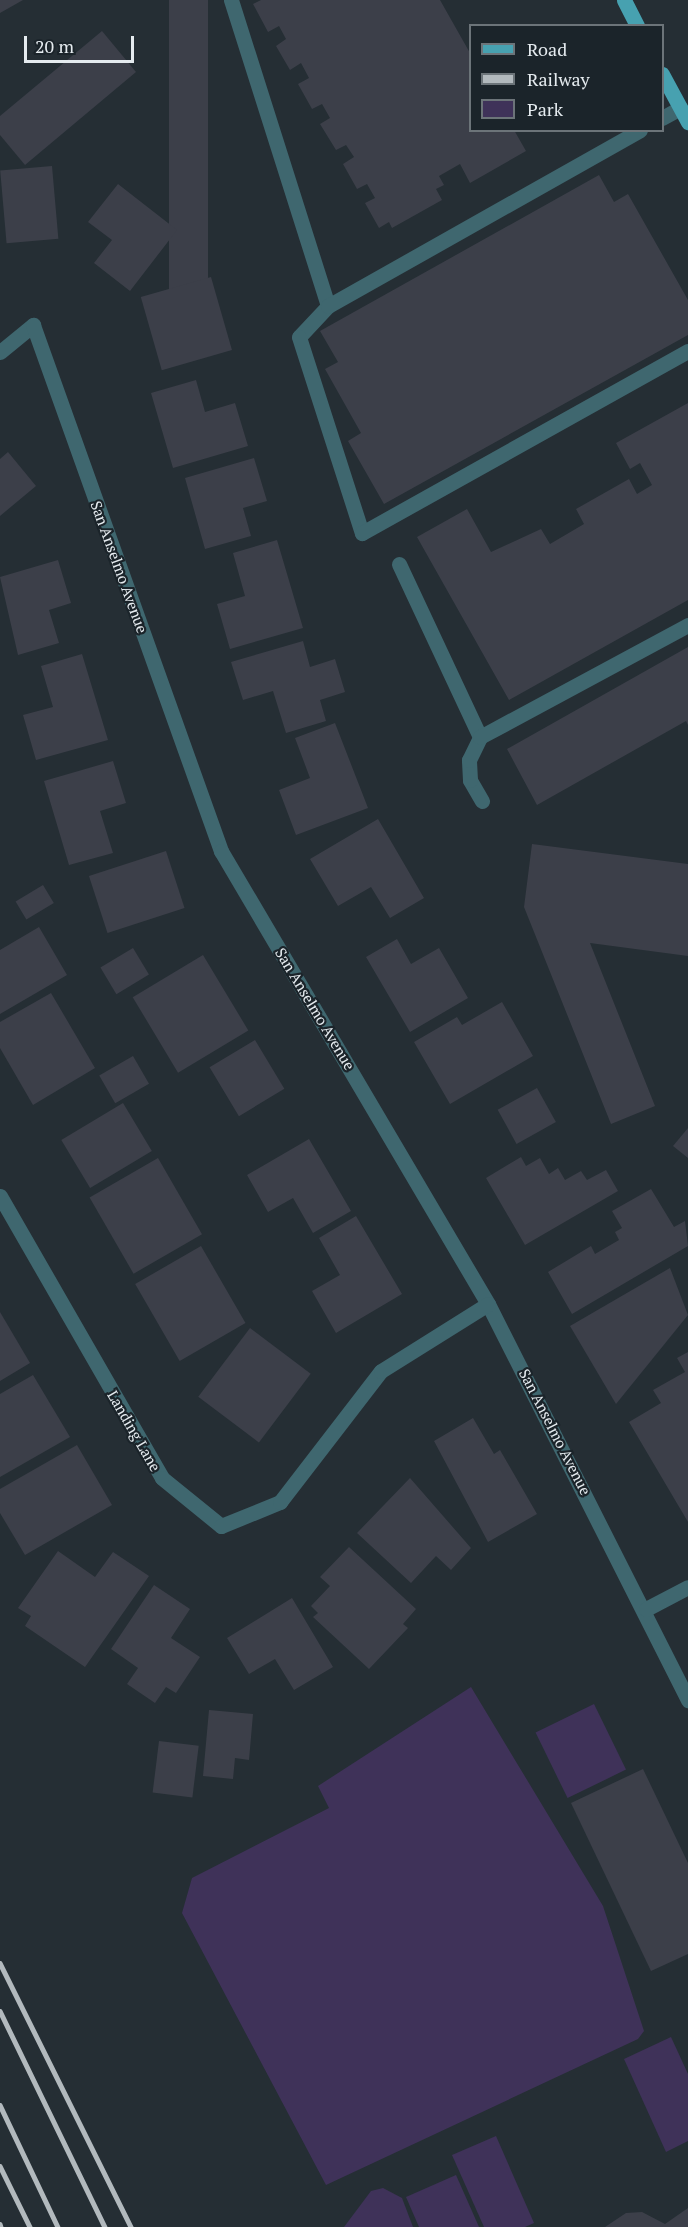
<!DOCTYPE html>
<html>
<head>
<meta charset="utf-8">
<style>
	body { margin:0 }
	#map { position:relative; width:688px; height:2227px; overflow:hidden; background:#252e34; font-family:"PT Serif",serif }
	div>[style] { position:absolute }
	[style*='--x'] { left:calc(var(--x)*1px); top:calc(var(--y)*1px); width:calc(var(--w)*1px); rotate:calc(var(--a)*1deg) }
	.green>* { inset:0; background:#3f3259; transform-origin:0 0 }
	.building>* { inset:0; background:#3c3f49; transform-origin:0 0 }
	.lane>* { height:15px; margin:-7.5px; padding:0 7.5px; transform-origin:7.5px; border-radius:7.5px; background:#3f676f }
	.street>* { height:15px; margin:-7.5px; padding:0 7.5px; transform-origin:7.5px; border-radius:7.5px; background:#3f676f }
	.primary>* { height:15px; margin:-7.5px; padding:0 7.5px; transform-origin:7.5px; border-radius:7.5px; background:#47a1b0 }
	.rail>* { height:4.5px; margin:-2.25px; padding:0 2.25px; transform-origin:2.25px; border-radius:2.25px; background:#b2b9bd }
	span { translate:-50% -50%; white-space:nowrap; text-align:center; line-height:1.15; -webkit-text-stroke:4.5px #1b242a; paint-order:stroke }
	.street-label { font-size:15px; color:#e5ebef }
	.legend { position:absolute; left:469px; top:24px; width:195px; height:108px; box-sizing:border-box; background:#1b242a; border:2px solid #6c7479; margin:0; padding:8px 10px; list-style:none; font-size:18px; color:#e5ebef }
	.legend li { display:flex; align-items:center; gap:12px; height:30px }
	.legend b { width:30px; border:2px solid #6c7479 }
	.scale { position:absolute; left:24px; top:36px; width:110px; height:27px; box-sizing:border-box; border:3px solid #e5ebef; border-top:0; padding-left:8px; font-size:18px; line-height:21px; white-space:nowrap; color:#e5ebef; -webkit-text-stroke:4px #1b242a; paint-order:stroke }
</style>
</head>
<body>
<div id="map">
	<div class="green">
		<i style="clip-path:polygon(471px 1687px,603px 1906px,644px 2031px,638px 2039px,326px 2185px,182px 1913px,192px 1878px,329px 1808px,318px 1786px)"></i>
		<i style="left:594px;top:1704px;width:73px;height:65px;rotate:64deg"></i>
		<i style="clip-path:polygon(671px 2037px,688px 2074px,688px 2141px,666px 2152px,624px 2059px)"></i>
		<i style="clip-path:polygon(496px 2136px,534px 2223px,525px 2227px,484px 2227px,452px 2155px)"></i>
		<i style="clip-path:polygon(456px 2175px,479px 2227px,419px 2227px,406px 2197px)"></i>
		<i style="clip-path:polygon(383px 2188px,402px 2198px,413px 2227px,344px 2227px,371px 2191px)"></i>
	</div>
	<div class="building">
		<i style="clip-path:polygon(0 0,23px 0,0 13px)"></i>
		<i style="left:169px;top:0;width:39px;height:314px"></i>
		<i style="clip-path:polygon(261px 0,440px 0,470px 53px,470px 130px,514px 130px,526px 151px,470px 183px,460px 164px,439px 176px,444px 185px,436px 189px,442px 200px,392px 228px,389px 222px,379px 228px,365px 203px,375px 198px,367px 184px,357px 189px,343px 164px,354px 157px,346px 145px,336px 150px,320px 124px,330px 118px,322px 104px,312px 109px,298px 84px,309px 78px,301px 63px,290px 70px,276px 46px,286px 39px,279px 26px,268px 32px,253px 4px)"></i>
		<i style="clip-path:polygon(102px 31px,136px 72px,25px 165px,0 135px,0 116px)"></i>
		<i style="left:52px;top:166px;width:73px;height:52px;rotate:85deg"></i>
		<i style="clip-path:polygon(599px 175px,614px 202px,628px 194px,688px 300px,688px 335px,384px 504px,348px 441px,361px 433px,325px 369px,338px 362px,320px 331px)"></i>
		<i style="clip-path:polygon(118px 184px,177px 230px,130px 291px,94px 263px,112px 240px,88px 222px)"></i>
		<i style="left:211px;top:277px;width:76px;height:73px;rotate:74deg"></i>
		<i style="clip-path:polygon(196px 380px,205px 412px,235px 403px,248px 446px,173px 468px,151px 393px)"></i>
		<i style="clip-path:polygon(688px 403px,688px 600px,509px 700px,417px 537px,467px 509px,491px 552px,541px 529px,550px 544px,584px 524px,576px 509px,629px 479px,637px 494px,652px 485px,640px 463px,630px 469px,616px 443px)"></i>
		<i style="clip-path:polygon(8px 452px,36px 486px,0 516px,0 459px)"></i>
		<i style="clip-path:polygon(254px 458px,267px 501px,243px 508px,251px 536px,205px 549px,185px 478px)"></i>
		<i style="clip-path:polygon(277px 540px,303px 628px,230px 649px,217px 604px,245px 596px,233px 553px)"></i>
		<i style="clip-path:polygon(58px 560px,71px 603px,49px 610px,59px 643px,18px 655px,0 577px)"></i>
		<i style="clip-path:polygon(303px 641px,310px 667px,335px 659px,345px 692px,320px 700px,326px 721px,286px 733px,273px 691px,243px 700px,231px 662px)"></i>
		<i style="clip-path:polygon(688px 647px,688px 725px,686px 721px,537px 805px,507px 749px)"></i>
		<i style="clip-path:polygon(82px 654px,108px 740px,36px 760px,23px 715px,53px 707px,41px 666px)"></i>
		<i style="clip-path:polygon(335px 723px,368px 808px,296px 835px,279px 790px,310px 778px,295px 738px)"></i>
		<i style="clip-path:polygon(113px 761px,126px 803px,100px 811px,113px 853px,69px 865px,44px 781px)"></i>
		<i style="clip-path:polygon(378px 819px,424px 898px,390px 918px,371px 887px,338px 906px,310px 859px)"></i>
		<i style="clip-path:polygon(532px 844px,688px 864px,688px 956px,590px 943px,655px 1106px,611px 1124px,524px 907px)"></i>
		<i style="left:166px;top:851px;width:60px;height:81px;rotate:72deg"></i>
		<i style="left:43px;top:885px;width:21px;height:32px;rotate:59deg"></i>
		<i style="clip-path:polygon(39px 927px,67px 975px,0 1014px,0 950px)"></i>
		<i style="clip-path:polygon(397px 939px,411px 964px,439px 948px,468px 998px,410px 1032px,366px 957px)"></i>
		<i style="left:133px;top:948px;width:31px;height:38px;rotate:59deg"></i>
		<i style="left:203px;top:955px;width:88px;height:82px;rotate:59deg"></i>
		<i style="clip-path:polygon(51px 993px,95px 1068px,33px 1105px,0 1048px,0 1022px)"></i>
		<i style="clip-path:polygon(502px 1002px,533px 1056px,450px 1104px,414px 1042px,457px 1017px,462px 1025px)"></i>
		<i style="left:255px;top:1040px;width:57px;height:53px;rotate:59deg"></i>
		<i style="left:133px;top:1056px;width:32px;height:39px;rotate:60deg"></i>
		<i style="left:537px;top:1088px;width:39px;height:45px;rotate:61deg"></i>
		<i style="left:123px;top:1103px;width:56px;height:72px;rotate:59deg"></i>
		<i style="clip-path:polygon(688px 1128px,688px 1158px,673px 1146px)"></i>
		<i style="clip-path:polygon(309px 1139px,351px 1211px,313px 1233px,293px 1198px,268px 1212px,247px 1175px)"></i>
		<i style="clip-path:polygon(521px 1157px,526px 1166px,540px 1158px,549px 1174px,558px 1168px,565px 1180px,581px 1171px,587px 1180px,606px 1170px,618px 1191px,525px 1245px,486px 1178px)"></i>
		<i style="left:158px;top:1158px;width:88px;height:79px;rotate:60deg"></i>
		<i style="clip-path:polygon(651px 1189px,674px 1227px,685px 1221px,688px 1246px,572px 1314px,548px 1272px,591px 1246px,595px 1254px,619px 1240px,615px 1232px,622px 1228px,612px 1211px)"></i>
		<i style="clip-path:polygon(356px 1216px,402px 1294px,336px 1333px,312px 1291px,340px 1275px,319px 1238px)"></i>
		<i style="left:201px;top:1246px;width:89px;height:76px;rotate:60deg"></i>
		<i style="clip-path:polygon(670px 1268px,688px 1315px,616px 1404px,570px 1326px)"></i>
		<i style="clip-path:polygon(0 1312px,30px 1363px,0 1381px)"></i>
		<i style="left:250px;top:1328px;width:76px;height:86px;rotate:37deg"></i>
		<i style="clip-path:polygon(688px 1352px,688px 1522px,629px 1422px,661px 1403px,653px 1390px,685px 1372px,677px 1358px)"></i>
		<i style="clip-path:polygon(33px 1375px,70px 1437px,0 1477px,0 1394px)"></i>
		<i style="clip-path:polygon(473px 1418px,494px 1454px,500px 1450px,537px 1514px,488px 1542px,434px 1441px)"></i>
		<i style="clip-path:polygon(77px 1445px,112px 1505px,25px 1555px,0 1513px,0 1489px)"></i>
		<i style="clip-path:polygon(410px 1478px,471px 1548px,451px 1570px,436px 1556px,411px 1583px,357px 1533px)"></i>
		<i style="clip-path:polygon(349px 1547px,416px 1609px,403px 1624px,408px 1628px,369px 1669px,313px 1617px,318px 1613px,311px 1606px,330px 1586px,320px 1577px)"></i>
		<i style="clip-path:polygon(58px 1551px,95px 1577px,113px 1552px,149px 1576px,85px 1667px,25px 1626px,31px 1616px,18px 1608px)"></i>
		<i style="clip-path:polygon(154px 1585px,190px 1609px,171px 1638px,200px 1657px,176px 1693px,166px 1687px,155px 1703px,127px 1684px,138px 1668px,111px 1649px)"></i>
		<i style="clip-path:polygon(292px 1598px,333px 1667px,294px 1690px,275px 1659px,249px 1674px,227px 1638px)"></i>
		<i style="clip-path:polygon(209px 1710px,253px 1714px,249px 1760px,235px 1758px,233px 1779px,203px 1776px)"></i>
		<i style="left:159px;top:1741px;width:40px;height:52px;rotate:7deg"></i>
		<i style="clip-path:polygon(643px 1769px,688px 1863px,688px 1954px,651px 1971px,571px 1803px)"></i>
		<i style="clip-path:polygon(688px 2208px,688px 2227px,605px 2227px,626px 2213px,642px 2212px,665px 2224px)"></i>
	</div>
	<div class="lane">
		<i style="--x:231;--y:0;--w:321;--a:72.4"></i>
		<i style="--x:328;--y:306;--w:42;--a:133.1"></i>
		<i style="--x:299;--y:337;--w:206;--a:72.2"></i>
		<i style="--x:362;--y:533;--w:373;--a:-29.2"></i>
		<i style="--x:662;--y:118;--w:21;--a:-29"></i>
		<i style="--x:328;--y:306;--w:358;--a:-29.4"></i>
		<i style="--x:399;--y:564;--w:191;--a:64.9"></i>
		<i style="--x:482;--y:801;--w:24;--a:-120"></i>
		<i style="--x:470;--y:780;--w:20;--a:-93"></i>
		<i style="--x:469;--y:760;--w:25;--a:-64"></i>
		<i style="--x:480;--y:737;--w:236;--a:-28.3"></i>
	</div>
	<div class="street">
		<i style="--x:0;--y:352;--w:43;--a:-39.3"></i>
		<i style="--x:33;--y:325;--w:559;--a:70.33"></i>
		<i style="--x:221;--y:851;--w:526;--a:59.48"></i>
		<i style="--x:488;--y:1304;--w:444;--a:63.2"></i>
		<i style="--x:0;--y:1196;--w:325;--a:60.1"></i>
		<i style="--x:162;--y:1478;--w:76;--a:39.1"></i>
		<i style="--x:221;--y:1526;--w:64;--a:-22.1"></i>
		<i style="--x:280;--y:1502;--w:165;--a:-52.4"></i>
		<i style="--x:381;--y:1371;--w:126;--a:-32.1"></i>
		<i style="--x:646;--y:1609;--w:47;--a:-27.6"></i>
	</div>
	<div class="primary">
		<i style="--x:624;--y:0;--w:29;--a:63"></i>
		<i style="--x:662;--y:74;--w:55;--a:61.6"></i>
	</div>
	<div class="rail">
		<i style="--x:0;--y:1963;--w:295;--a:63.6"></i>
		<i style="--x:0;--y:2011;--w:240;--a:64.1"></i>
		<i style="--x:0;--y:2105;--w:135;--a:64.6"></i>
		<i style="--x:0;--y:2166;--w:68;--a:63.8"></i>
		<i style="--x:0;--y:2224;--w:3;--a:72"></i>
	</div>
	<div class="street-label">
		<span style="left:119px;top:567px;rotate:70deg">San Anselmo Avenue</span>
		<span style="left:315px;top:1009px;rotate:59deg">San Anselmo Avenue</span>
		<span style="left:134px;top:1431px;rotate:60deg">Landing Lane</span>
		<span style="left:555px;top:1432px;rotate:63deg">San Anselmo Avenue</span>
	</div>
	<ul class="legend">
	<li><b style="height:8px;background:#47a1b0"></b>Road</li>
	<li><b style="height:8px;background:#b2b9bd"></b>Railway</li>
	<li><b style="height:16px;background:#3f3259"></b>Park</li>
	</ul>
	<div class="scale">20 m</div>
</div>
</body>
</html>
